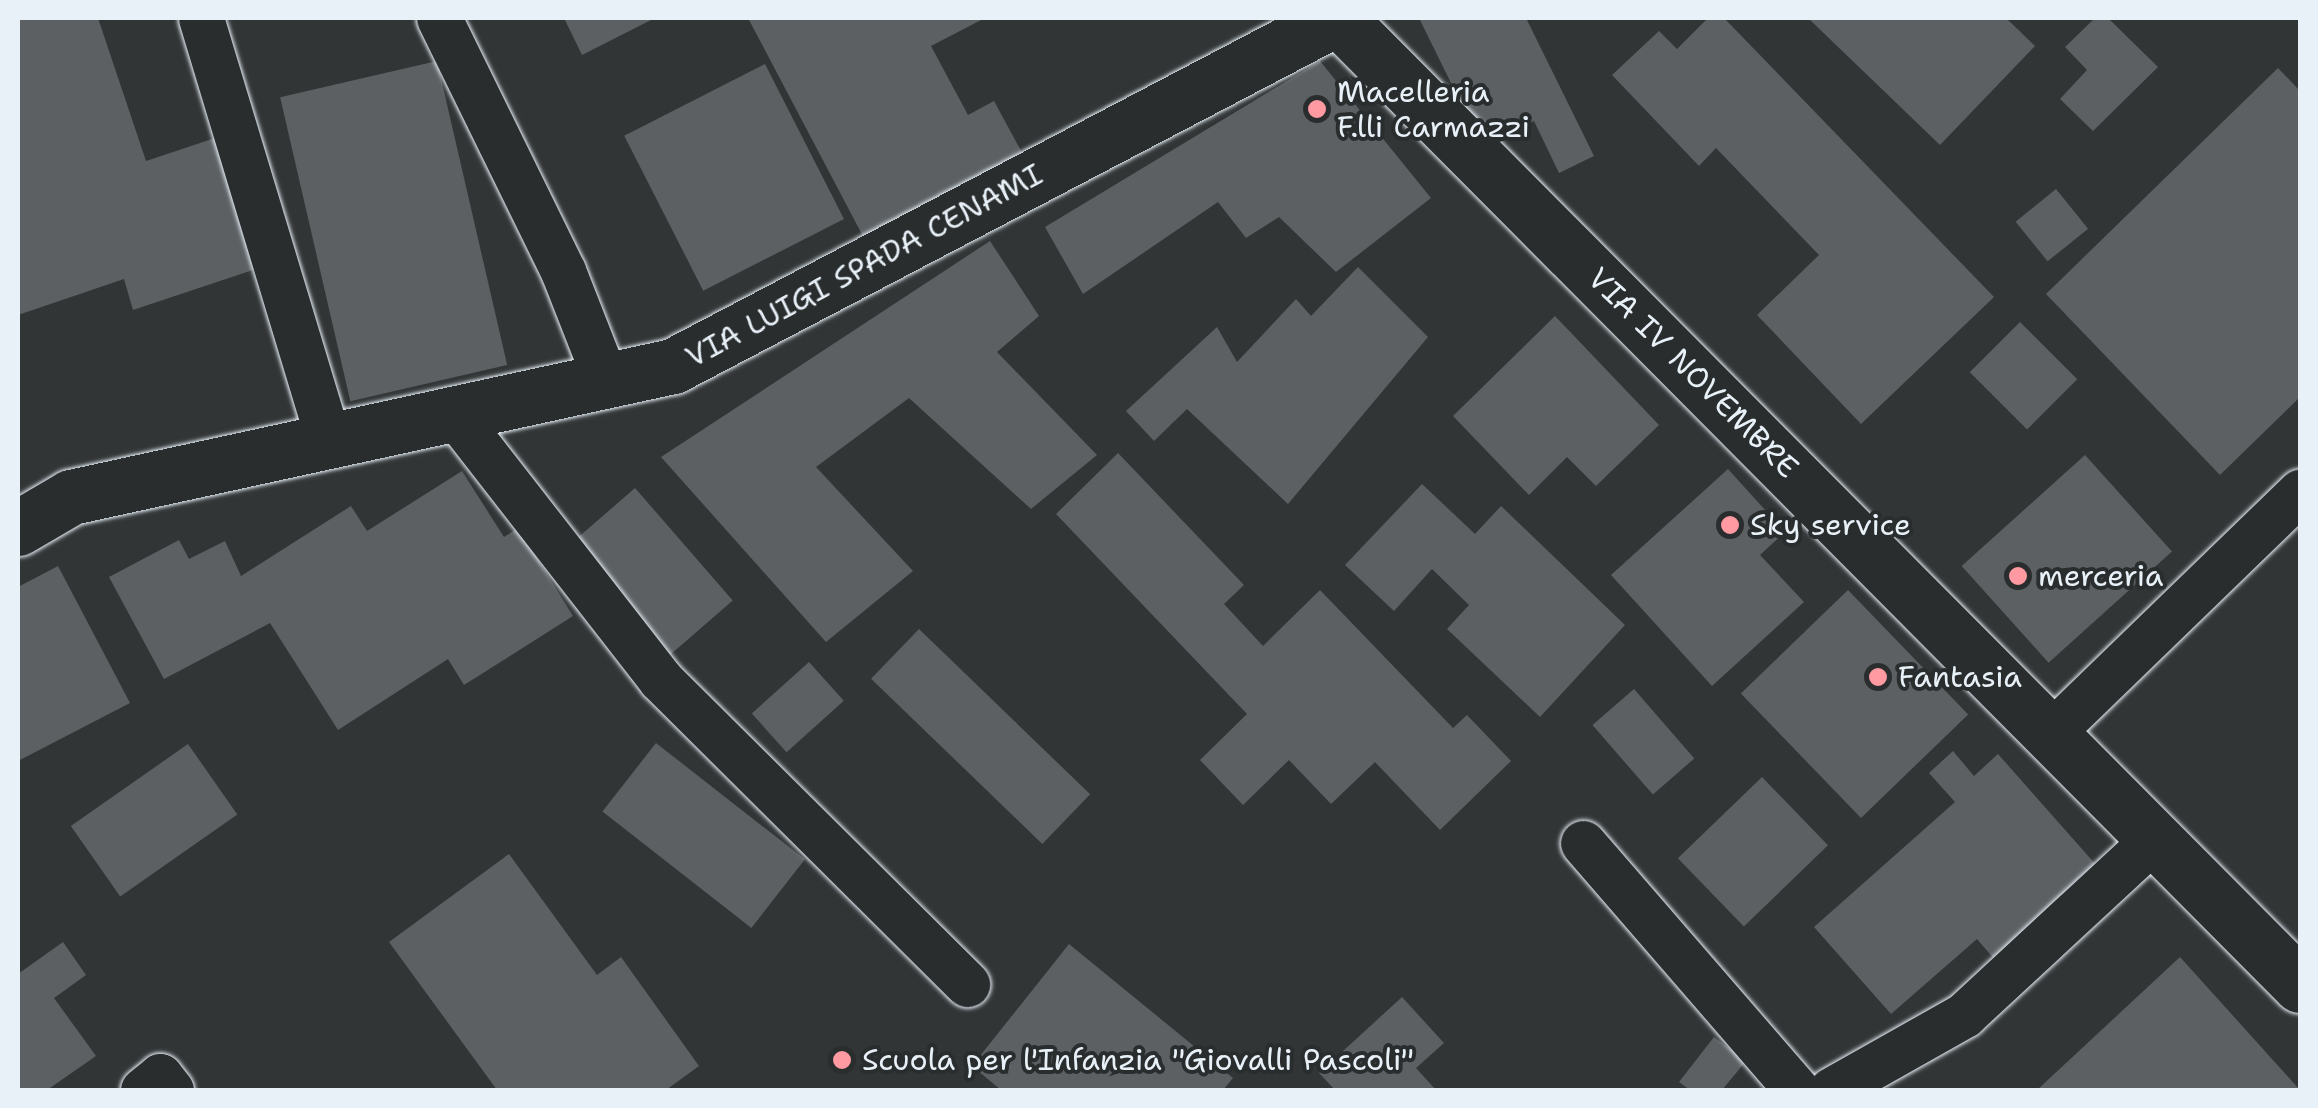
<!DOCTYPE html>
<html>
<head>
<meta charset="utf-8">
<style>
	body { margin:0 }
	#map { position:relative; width:2318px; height:1108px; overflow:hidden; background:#323536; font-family:"Shantell Sans",sans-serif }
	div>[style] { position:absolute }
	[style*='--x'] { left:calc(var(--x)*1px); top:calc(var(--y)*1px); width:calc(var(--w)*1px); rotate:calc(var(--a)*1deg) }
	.building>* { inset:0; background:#5c6063; transform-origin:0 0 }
	.roads { filter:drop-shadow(0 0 2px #e8f1f8) drop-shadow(0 0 2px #e8f1f8) }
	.lane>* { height:45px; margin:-22.5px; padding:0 22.5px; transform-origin:22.5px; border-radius:22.5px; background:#2a2d2e }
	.street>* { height:55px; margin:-27.5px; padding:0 27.5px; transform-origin:27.5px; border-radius:27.5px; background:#2a2d2e }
	.dots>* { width:28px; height:28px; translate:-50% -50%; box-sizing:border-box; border:5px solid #2a2d2e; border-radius:50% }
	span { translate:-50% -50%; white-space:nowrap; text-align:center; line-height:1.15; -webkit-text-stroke:8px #2a2d2e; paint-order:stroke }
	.poi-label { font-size:30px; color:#e8f1f8 }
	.left { translate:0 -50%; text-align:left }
	.street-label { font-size:30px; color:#e8f1f8 }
	.frame { position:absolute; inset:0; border:20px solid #e8f1f8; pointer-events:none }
</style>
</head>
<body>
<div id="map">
	<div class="building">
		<i style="clip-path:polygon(18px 18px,98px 18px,146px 161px,224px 135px,268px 265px,133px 310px,124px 279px,18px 315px)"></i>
		<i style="clip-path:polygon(564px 18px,655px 18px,582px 55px)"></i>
		<i style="clip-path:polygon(748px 18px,985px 18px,931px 46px,968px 115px,994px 101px,1025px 158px,866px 242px)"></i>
		<i style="clip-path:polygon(1419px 18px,1526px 18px,1594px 156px,1559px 173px,1534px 121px,1482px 146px)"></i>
		<i style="clip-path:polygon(1708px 18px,1724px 18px,1994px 297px,1861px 424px,1757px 315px,1819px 255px,1716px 148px,1699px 166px,1612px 75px,1659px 31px,1677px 49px)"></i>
		<i style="clip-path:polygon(1808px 18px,2006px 18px,2035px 46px,1940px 145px)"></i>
		<i style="clip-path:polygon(2095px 18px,2108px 18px,2158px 67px,2093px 131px,2060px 99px,2087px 70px,2065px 47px)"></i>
		<i style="left:437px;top:61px;width:312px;height:161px;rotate:77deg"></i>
		<i style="clip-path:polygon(1320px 61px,1431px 198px,1336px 272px,1279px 217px,1246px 238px,1218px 202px,1083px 294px,1045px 227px)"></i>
		<i style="left:765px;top:64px;width:174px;height:158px;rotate:63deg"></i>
		<i style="clip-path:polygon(2278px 68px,2300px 91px,2300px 397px,2220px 475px,2046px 294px)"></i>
		<i style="left:2056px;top:189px;width:51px;height:52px;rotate:51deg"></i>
		<i style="clip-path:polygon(990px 241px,1039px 316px,997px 352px,1097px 455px,1031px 509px,909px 398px,816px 467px,913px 571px,826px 642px,661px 457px)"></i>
		<i style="clip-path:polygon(1358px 267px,1428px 337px,1288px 504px,1187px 409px,1154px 441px,1126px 411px,1217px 327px,1237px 362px,1296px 299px,1311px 316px)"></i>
		<i style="clip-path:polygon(1555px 316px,1659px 425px,1596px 486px,1567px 457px,1529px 495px,1453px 416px)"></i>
		<i style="left:2020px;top:322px;width:81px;height:71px;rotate:45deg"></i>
		<i style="clip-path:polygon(1118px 453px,1244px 585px,1224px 604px,1263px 646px,1320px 590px,1453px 728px,1467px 715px,1511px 761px,1440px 830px,1375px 762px,1331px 804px,1289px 760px,1243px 805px,1200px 760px,1247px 714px,1056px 514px)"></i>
		<i style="left:2085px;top:455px;width:130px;height:166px;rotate:48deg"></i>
		<i style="clip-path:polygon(1728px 469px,1785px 532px,1760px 555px,1804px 602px,1712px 686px,1611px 575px)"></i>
		<i style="clip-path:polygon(462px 471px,504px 537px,518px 528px,573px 616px,464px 685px,448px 659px,338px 730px,270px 623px,164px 679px,109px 577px,179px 540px,189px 559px,225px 541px,241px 576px,351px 506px,367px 531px)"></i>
		<i style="clip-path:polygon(1422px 484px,1475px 534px,1501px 506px,1625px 625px,1540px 717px,1447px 629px,1469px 605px,1432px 569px,1394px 611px,1345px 565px)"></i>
		<i style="left:635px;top:488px;width:149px;height:84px;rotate:49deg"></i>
		<i style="clip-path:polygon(58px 566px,130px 703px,18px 761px,18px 587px)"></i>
		<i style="left:1848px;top:590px;width:173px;height:149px;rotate:46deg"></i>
		<i style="left:919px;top:629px;width:238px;height:69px;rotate:44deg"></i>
		<i style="left:809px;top:662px;width:52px;height:77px;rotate:48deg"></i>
		<i style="left:1634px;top:689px;width:92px;height:55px;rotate:49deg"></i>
		<i style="left:656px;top:743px;width:189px;height:87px;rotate:38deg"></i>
		<i style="left:188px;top:744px;width:86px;height:143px;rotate:55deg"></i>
		<i style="clip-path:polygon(1953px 751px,1974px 776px,1998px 754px,2105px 875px,2001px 967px,1977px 939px,1891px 1014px,1814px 927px,1955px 802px,1929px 773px)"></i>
		<i style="left:1762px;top:777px;width:95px;height:117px;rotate:46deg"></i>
		<i style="clip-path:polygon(509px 854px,597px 975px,621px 957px,699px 1066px,666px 1090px,497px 1090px,389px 942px)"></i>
		<i style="clip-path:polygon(63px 942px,86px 975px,54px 998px,96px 1056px,47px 1090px,18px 1090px,18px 974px)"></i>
		<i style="clip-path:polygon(1069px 944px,1233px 1078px,1223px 1090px,1001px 1090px,972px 1066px)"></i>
		<i style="clip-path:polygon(2180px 957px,2300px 1090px,2037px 1090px)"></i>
		<i style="clip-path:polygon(1402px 997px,1444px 1043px,1416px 1068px,1436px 1090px,1335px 1090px,1319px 1073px)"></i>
		<i style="clip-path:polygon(1714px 1037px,1746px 1061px,1722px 1090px,1690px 1090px,1679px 1082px)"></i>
	</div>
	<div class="roads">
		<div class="lane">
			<i style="--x:201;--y:18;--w:442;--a:73.2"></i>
			<i style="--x:439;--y:18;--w:282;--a:63.9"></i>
			<i style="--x:563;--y:271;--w:118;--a:68.6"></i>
			<i style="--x:454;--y:414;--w:336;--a:52.1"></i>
			<i style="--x:660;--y:679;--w:433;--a:44.8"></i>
			<i style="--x:2051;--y:733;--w:347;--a:-44.1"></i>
			<i style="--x:1583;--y:843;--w:327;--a:49.1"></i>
			<i style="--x:143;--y:1090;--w:22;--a:-39"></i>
			<i style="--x:160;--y:1076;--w:18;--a:52"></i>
			<i style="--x:1831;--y:1090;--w:153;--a:-29.4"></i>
			<i style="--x:1964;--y:1015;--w:262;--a:-42.8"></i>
		</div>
		<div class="street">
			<i style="--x:1338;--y:18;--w:1364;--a:45.15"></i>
			<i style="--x:18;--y:528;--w:61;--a:-30.3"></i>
			<i style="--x:71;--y:497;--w:616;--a:-12.28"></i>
			<i style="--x:673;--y:366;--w:750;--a:-27.66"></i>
		</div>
	</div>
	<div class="dots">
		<i style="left:1317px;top:109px;background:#ff9aa2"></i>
		<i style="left:1730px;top:525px;background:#ff9aa2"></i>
		<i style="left:2018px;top:576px;background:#ff9aa2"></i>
		<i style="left:1878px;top:677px;background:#ff9aa2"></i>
		<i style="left:842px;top:1060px;background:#ff9aa2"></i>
	</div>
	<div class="poi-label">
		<span class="left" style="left:1337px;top:109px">Macelleria<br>F.lli Carmazzi</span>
		<span class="left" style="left:1750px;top:525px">Sky service</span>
		<span class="left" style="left:2038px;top:576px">merceria</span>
		<span class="left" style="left:1898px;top:677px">Fantasia</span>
		<span class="left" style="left:862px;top:1060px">Scuola per l'Infanzia "Giovalli Pascoli"</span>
	</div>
	<div class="street-label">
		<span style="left:864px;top:266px;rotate:-28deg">VIA LUIGI SPADA CENAMI</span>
		<span style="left:1693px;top:373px;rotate:45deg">VIA IV NOVEMBRE</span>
	</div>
	<div class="frame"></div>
</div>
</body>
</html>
